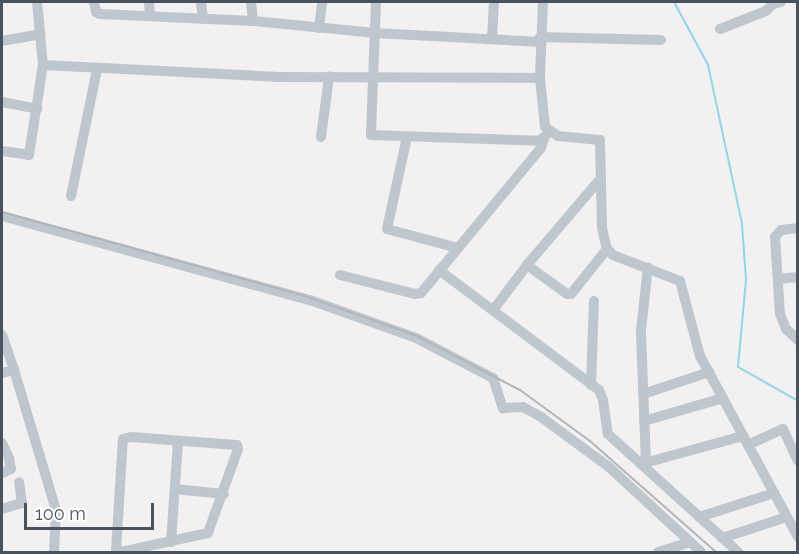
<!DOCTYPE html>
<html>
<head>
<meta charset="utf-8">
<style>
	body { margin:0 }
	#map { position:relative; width:799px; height:554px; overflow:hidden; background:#f2f0f0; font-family:Raleway,sans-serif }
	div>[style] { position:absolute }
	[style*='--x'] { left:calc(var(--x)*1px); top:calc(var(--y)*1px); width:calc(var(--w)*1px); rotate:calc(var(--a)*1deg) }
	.stream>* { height:2px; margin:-1px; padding:0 1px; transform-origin:1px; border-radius:1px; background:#90d5e9 }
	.minor>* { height:10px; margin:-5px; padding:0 5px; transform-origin:5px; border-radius:5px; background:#bfc7ce }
	.rail>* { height:2px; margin:-1px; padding:0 1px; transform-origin:1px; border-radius:1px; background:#b2b5ba }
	span { translate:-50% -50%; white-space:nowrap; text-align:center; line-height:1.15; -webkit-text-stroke:6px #fff; paint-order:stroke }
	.frame { position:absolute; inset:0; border:3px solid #49535d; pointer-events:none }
	.scale { position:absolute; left:24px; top:503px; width:130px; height:27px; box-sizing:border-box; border:3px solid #49535d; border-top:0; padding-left:8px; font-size:18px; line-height:21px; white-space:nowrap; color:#49535d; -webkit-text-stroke:4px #fff; paint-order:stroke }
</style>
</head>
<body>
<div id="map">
	<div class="stream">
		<i style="--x:674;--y:2;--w:72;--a:61.6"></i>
		<i style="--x:708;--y:65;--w:163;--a:77.9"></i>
		<i style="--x:742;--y:224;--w:56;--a:85.9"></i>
		<i style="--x:746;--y:280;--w:87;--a:95.3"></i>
		<i style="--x:738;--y:367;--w:69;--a:29.5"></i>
	</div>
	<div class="minor">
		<i style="--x:94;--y:2;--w:10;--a:79"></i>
		<i style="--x:96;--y:12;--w:4;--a:27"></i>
		<i style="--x:100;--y:14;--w:153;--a:2.6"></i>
		<i style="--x:253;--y:21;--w:123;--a:5.6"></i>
		<i style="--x:375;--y:33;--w:165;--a:3.1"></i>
		<i style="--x:149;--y:2;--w:14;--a:86"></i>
		<i style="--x:201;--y:2;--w:17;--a:83"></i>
		<i style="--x:251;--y:2;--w:19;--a:84"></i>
		<i style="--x:376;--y:2;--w:133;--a:92.2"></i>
		<i style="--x:371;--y:135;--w:168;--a:2"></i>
		<i style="--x:539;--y:141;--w:14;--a:-39"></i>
		<i style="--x:543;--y:2;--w:76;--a:92.3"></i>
		<i style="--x:540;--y:78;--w:49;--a:84.2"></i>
		<i style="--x:545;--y:127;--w:16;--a:35"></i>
		<i style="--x:558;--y:136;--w:42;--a:5.4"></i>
		<i style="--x:600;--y:140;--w:88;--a:88.7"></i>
		<i style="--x:602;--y:228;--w:22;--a:77"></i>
		<i style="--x:607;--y:249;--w:8;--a:45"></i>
		<i style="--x:613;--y:255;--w:72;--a:21.2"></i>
		<i style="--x:680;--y:281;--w:78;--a:75.1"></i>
		<i style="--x:700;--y:356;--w:206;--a:61.6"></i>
		<i style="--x:319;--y:28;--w:26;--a:-83"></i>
		<i style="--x:720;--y:29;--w:49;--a:-21.4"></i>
		<i style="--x:766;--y:11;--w:10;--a:-45"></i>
		<i style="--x:773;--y:4;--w:8;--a:-14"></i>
		<i style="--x:540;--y:37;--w:121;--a:1.4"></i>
		<i style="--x:492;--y:39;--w:37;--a:-87"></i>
		<i style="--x:2;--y:41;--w:39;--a:-10"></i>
		<i style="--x:43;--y:65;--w:233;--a:2.9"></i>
		<i style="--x:276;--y:77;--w:264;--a:0.2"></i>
		<i style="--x:2;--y:102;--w:36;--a:11"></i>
		<i style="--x:321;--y:137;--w:61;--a:-82.4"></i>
		<i style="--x:407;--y:137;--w:94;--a:102.3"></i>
		<i style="--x:387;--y:229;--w:73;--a:15"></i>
		<i style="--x:2;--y:151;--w:27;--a:8"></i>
		<i style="--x:29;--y:155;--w:91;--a:-81.2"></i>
		<i style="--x:43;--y:65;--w:63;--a:-95.4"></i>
		<i style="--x:601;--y:178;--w:114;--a:130.4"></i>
		<i style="--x:527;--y:265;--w:49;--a:35.9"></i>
		<i style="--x:567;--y:294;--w:4;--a:0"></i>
		<i style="--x:571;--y:294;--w:58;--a:-51.3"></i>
		<i style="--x:71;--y:196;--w:130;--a:-78.4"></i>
		<i style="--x:2;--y:216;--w:319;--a:15.3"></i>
		<i style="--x:310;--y:300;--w:113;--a:19.7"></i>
		<i style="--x:416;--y:338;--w:87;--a:27.5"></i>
		<i style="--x:493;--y:378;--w:32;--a:72"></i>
		<i style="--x:503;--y:408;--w:20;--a:-3"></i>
		<i style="--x:523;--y:407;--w:21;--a:29"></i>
		<i style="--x:541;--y:417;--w:84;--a:36.3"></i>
		<i style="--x:609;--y:467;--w:125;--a:42.7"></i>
		<i style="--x:798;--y:228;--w:17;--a:173"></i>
		<i style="--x:781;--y:230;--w:9;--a:131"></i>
		<i style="--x:775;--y:237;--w:77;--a:86.3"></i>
		<i style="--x:780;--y:314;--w:16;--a:68"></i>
		<i style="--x:786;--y:329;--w:16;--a:43"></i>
		<i style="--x:439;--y:270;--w:200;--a:36.9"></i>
		<i style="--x:599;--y:390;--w:11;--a:68"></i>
		<i style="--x:603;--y:400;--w:34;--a:82"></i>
		<i style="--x:608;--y:434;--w:176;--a:42.2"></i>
		<i style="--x:340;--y:275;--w:77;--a:14.2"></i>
		<i style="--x:415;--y:294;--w:6;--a:-9"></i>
		<i style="--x:421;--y:293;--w:188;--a:-50.4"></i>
		<i style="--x:541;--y:148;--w:9;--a:-72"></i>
		<i style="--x:778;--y:279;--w:20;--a:-6"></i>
		<i style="--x:494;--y:309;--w:55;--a:-53.1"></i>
		<i style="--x:2;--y:335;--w:37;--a:71"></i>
		<i style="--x:14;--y:370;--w:12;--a:166"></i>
		<i style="--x:14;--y:370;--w:146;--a:73.3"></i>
		<i style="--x:56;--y:510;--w:42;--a:92.7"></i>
		<i style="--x:591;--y:385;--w:84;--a:-88"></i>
		<i style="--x:643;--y:394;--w:70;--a:-18.4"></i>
		<i style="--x:644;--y:421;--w:82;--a:-16.2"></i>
		<i style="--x:2;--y:443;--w:17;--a:65"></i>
		<i style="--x:9;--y:458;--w:11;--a:80"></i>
		<i style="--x:11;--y:469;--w:10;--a:156"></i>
		<i style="--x:748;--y:445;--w:38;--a:-25"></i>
		<i style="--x:783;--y:429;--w:35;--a:65"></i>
		<i style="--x:646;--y:463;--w:133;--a:-92.2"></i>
		<i style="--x:641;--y:330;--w:63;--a:-83.7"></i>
		<i style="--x:641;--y:464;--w:106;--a:-15.4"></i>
		<i style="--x:175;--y:489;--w:49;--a:5.8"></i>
		<i style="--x:2;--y:509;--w:21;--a:-17"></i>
		<i style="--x:22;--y:503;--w:21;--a:-98"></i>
		<i style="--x:699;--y:517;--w:79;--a:-17.7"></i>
		<i style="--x:722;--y:538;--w:68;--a:-17.9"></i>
		<i style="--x:171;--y:542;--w:101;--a:-86"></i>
		<i style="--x:116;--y:552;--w:113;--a:-86.5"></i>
		<i style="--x:123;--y:439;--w:8;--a:-14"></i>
		<i style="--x:131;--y:437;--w:106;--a:4.3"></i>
		<i style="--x:237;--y:445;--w:4;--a:76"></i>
		<i style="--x:238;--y:449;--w:89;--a:109.7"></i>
		<i style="--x:208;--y:533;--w:90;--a:167.8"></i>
		<i style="--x:658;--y:552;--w:34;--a:-17"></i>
	</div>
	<div class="rail">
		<i style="--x:2;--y:212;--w:311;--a:15.5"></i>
		<i style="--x:302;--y:295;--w:122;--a:19.6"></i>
		<i style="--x:417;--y:336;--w:116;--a:27.7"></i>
		<i style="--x:520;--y:390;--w:87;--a:36.1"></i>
		<i style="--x:590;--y:441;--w:168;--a:41.4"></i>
	</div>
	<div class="frame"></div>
	<div class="scale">100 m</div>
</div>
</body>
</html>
